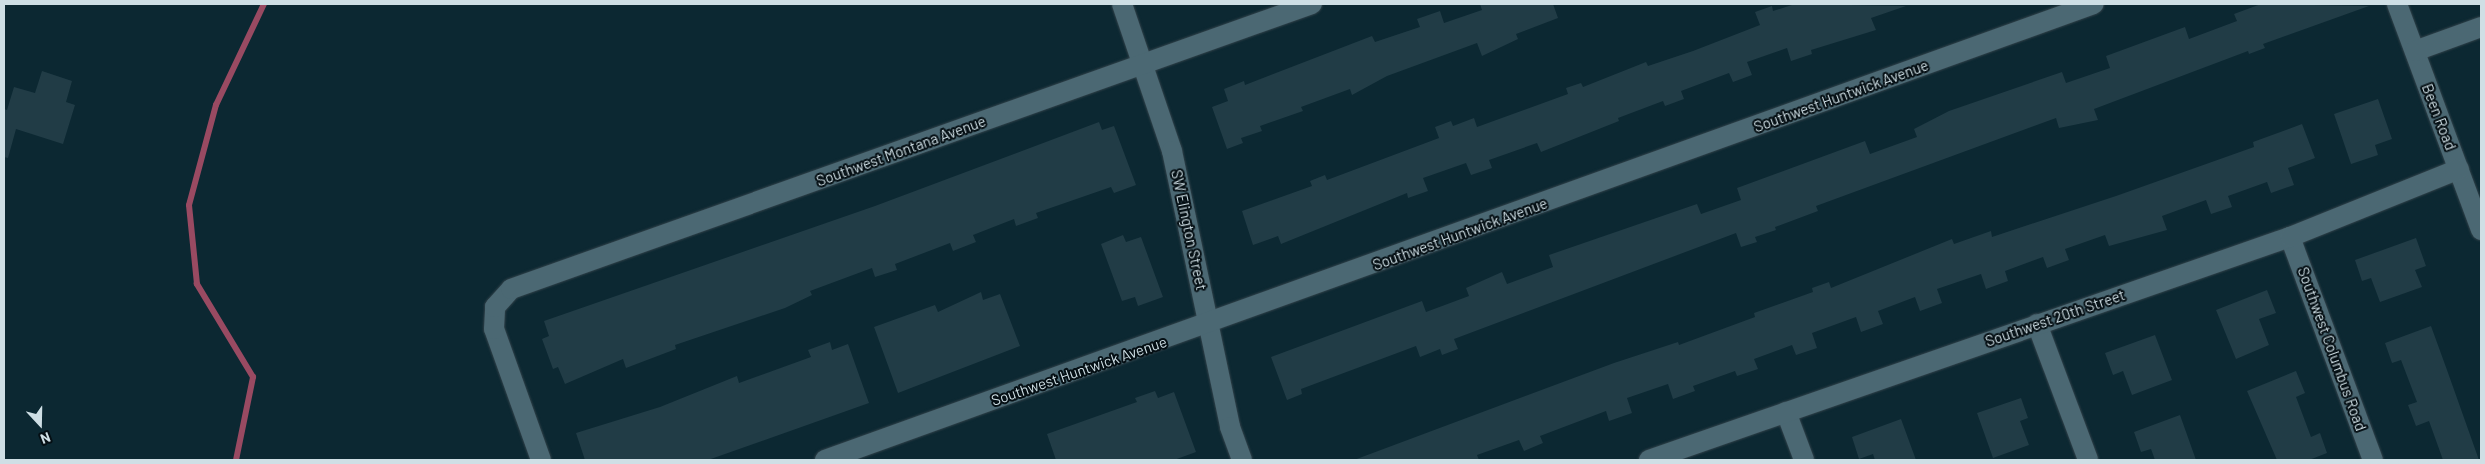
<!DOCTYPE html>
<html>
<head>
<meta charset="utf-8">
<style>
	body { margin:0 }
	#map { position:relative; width:2485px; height:464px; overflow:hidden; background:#0c2832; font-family:Barlow,sans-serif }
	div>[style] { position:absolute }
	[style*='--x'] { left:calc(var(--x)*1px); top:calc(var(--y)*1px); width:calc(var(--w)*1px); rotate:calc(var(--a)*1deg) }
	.stream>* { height:6px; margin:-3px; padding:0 3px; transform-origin:3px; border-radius:3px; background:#994a62 }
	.building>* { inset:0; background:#213c46 }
	.roads { filter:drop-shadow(0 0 1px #32424a) drop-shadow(0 0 1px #32424a) }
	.minor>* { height:20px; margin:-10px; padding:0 10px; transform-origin:10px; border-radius:10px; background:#4b6873 }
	span { translate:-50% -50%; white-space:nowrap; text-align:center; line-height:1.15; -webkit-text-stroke:4px #050f14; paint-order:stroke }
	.street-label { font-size:15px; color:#cfdfe5 }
	.frame { position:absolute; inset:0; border:5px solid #cfdfe5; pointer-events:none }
	.north { position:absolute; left:15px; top:399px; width:50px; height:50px; -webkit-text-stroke:4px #050f14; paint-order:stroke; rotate:159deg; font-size:14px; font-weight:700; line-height:20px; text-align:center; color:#cfdfe5 }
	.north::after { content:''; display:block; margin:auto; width:18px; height:22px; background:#cfdfe5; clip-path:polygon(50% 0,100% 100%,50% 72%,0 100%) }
</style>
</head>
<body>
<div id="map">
	<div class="stream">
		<i style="--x:236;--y:460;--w:85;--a:-78.4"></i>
		<i style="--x:253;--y:377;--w:109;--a:-121.1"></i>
		<i style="--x:197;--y:284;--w:79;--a:-95.8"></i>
		<i style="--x:189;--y:205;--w:104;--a:-74.9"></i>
		<i style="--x:216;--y:105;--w:112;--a:-64.6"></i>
	</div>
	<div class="building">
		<i style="clip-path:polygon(1480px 4px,1553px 4px,1558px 18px,1516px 34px,1518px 39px,1482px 56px,1477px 43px,1387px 76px,1352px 95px,1350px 89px,1301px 107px,1303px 111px,1260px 126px,1262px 131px,1241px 138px,1243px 143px,1227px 149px,1212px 107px,1228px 101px,1224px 89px,1244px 81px,1245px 85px,1372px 36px,1375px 42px,1420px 27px,1417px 19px,1440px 11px,1444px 23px,1482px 10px)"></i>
		<i style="clip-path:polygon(1795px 4px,1906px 6px,1871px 18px,1876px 30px,1811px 50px,1812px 54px,1791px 61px,1787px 48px,1747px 62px,1752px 75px,1733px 82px,1729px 73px,1681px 91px,1684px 99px,1665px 106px,1663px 101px,1618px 118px,1619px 121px,1541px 152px,1537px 143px,1489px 160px,1492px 168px,1471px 175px,1466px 163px,1423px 178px,1428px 191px,1408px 198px,1407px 193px,1281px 244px,1278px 236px,1253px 245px,1242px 211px,1312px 186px,1310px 181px,1325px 175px,1327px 180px,1439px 138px,1435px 127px,1451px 121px,1453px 126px,1474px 118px,1477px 127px,1568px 94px,1566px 88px,1581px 83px,1583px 87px,1646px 62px,1648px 66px,1693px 51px,1760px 25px,1755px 12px,1772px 6px,1773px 11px)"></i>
		<i style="clip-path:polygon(2261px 4px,2369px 6px,2263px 44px,2265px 48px,2249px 54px,2248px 51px,2094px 109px,2098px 120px,2059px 128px,2056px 118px,1816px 206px,1818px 211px,1775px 227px,1776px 230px,1755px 237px,1757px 242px,1741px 247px,1736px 233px,1454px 339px,1458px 349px,1442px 355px,1440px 349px,1420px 357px,1416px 346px,1301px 389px,1302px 394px,1287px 400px,1271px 357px,1422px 301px,1426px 312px,1469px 296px,1466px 288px,1502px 272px,1507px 284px,1553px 267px,1549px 255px,1697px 204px,1701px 214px,1741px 200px,1737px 188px,1865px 141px,1870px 154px,1917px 137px,1914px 129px,1949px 111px,2062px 72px,2066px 83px,2110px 68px,2106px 56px,2185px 27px,2189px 39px,2237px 21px,2234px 14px)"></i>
		<i style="clip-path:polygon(42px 71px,72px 81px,66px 102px,75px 105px,63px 144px,16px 129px,8px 158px,4px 157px,4px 109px,7px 110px,14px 87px,35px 93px)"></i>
		<i style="clip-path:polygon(2378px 99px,2392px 139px,2375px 145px,2378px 155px,2351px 164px,2334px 114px)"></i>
		<i style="clip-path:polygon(1099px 122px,1102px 130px,1114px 126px,1136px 185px,1114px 193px,1111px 187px,1036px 213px,1038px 218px,1016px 226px,1014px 219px,973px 235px,976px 242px,953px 251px,950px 243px,895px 264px,897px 270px,875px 277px,872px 268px,810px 291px,812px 295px,785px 308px,675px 345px,676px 349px,626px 368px,623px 359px,565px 384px,558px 367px,553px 369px,542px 339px,549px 336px,544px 321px,875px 206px)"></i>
		<i style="clip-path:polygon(2302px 124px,2315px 158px,2288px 168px,2294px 185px,2271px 193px,2267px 182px,2228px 196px,2232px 207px,2211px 214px,2206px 200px,2162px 216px,2167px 230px,2109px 246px,2105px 235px,2065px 249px,2069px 260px,2047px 268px,2043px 257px,2005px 271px,2008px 281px,1986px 289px,1981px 274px,1937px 289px,1942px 303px,1920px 311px,1915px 297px,1878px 311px,1883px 324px,1861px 332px,1856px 317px,1812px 333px,1817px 348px,1796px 355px,1792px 345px,1754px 359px,1758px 369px,1737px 376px,1735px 371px,1693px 386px,1695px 391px,1673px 399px,1668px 384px,1627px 398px,1632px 413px,1609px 421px,1606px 411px,1540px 436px,1543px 443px,1524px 451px,1519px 440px,1477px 455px,1479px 460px,1354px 460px,1614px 363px,1678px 342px,1679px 345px,1755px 317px,1754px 313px,1813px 292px,1812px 288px,1829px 282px,1831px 288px,1952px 239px,1954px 244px,1991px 231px,1992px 237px,2116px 196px,2254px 147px,2253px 142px)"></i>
		<i style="clip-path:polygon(1123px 235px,1126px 242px,1141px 237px,1163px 297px,1138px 306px,1135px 297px,1122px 301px,1101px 244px)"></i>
		<i style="clip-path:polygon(2416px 238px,2426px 266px,2415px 270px,2422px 287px,2380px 302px,2371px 278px,2362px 281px,2355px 260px)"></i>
		<i style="clip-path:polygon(2267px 290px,2276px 313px,2259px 319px,2269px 345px,2236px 359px,2216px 310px)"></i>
		<i style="clip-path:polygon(981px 292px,983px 300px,1000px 294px,1020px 346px,898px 393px,874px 327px,935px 305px,938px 312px)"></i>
		<i style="clip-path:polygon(2431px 326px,2447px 370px,2479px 460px,2443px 460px,2429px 421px,2416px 426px,2408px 405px,2417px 402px,2401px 360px,2392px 363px,2385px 343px)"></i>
		<i style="clip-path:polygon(2155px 335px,2172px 380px,2132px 395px,2123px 371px,2113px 375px,2105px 353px)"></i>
		<i style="clip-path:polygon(830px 342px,832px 350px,848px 344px,869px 403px,708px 460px,585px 460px,576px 433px,660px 407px,737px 376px,739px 383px,811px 357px,808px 350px)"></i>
		<i style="clip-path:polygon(2296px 371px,2305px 393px,2296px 397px,2311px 437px,2320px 433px,2327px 453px,2309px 460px,2277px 460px,2247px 391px)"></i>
		<i style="clip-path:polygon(1155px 391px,1158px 398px,1174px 392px,1196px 452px,1174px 460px,1056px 460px,1047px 434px,1137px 402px,1135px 398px)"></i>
		<i style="clip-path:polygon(2021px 398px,2028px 418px,2020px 421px,2029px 445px,1993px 458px,1977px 413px)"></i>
		<i style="clip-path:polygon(2180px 415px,2196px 460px,2155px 460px,2151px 449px,2141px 452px,2134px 432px)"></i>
		<i style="clip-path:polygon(1901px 419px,1916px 460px,1875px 460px,1873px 454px,1859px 459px,1852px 437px)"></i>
	</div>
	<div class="roads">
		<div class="minor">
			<i style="--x:1122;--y:4;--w:155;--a:71.2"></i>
			<i style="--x:1172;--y:151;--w:282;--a:78.1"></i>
			<i style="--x:1230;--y:427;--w:35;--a:70"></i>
			<i style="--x:2397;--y:4;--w:241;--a:69.6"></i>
			<i style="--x:2415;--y:51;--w:70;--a:-20"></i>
			<i style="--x:2290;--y:237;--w:238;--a:69.6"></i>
			<i style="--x:2037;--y:324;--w:145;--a:69.4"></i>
			<i style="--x:1786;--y:412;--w:51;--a:69.4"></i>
			<i style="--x:541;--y:460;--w:139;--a:-109.7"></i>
			<i style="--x:494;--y:329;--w:22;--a:-87"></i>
			<i style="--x:495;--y:307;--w:24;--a:-48"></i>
			<i style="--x:511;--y:289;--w:850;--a:-19.59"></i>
			<i style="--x:825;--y:460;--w:1348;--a:-19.77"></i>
			<i style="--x:1649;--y:460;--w:679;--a:-19.18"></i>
			<i style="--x:2290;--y:237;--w:182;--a:-21.9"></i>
		</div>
	</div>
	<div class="street-label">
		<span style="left:1841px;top:96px;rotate:-20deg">Southwest Huntwick Avenue</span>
		<span style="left:2439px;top:117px;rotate:69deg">Been Road</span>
		<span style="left:901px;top:151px;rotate:-20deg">Southwest Montana Avenue</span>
		<span style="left:1189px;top:230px;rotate:78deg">SW Elington Street</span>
		<span style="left:1460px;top:234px;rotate:-20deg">Southwest Huntwick Avenue</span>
		<span style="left:2055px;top:318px;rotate:-19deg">Southwest 20th Street</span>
		<span style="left:2332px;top:349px;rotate:70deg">Southwest Columbus Road</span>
		<span style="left:1079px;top:371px;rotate:-19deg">Southwest Huntwick Avenue</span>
	</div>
	<div class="frame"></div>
	<div class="north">N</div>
</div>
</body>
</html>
